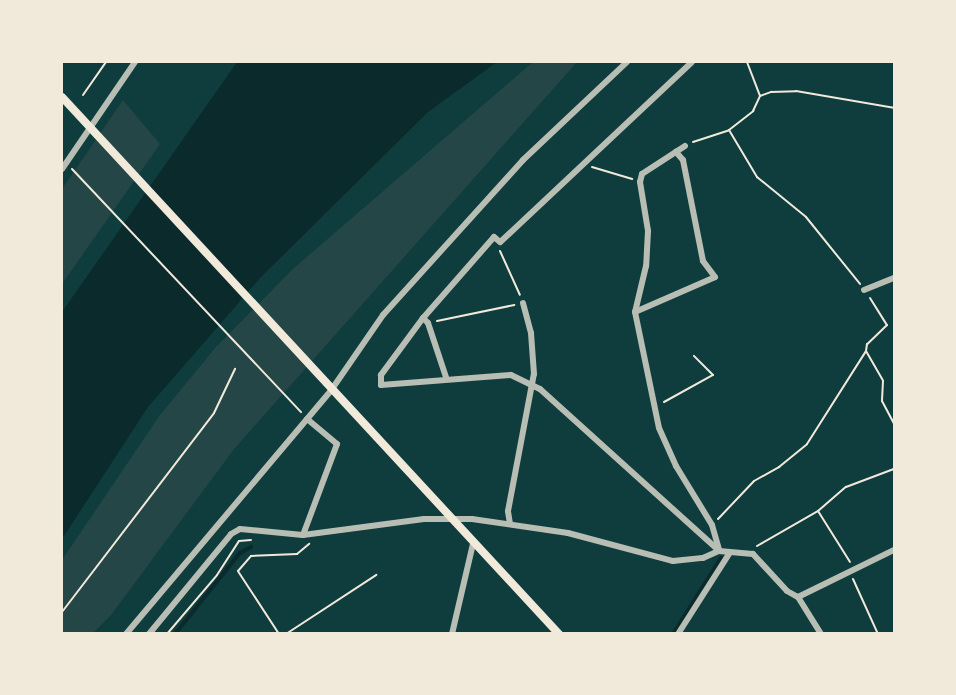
<!DOCTYPE html>
<html>
<head>
<meta charset="utf-8">
<style>
	body { margin:0 }
	#map { position:relative; width:956px; height:695px; overflow:hidden; background:#0f3d3e; font-family:Commissioner,sans-serif }
	div>[style] { position:absolute }
	[style*='--x'] { left:calc(var(--x)*1px); top:calc(var(--y)*1px); width:calc(var(--w)*1px); rotate:calc(var(--a)*1deg) }
	.green>* { inset:0; background:#244646 }
	.water>* { inset:0; background:#0a2a2b }
	.stream>* { height:4px; margin:-2px; padding:0 2px; transform-origin:2px; border-radius:2px; background:#0a2a2b }
	.path>* { height:2px; margin:-1px; padding:0 1px; transform-origin:1px; border-radius:1px; background:#f1e9da }
	.minor>* { height:6px; margin:-3px; padding:0 3px; transform-origin:3px; border-radius:3px; background:#b8beb3 }
	.secondary>* { height:8px; margin:-4px; padding:0 4px; transform-origin:4px; border-radius:4px; background:#f1e9da }
	span { translate:-50% -50%; white-space:nowrap; text-align:center; line-height:1.15; -webkit-text-stroke:4.5px #f1e9da; paint-order:stroke }
	.frame { position:absolute; inset:0; border:63px solid #f1e9da; pointer-events:none }
</style>
</head>
<body>
<div id="map">
	<div class="green">
		<i style="clip-path:polygon(533px 62px,577px 62px,234px 449px,111px 615px,93px 633px,62px 634px,62px 560px,160px 415px,216px 347px,294px 268px)"></i>
		<i style="clip-path:polygon(123px 100px,160px 144px,62px 284px,62px 189px)"></i>
	</div>
	<div class="water">
		<i style="clip-path:polygon(237px 62px,497px 62px,428px 112px,261px 277px,148px 407px,62px 539px,62px 312px)"></i>
	</div>
	<div class="stream">
		<i style="--x:175;--y:634;--w:104;--a:-51.3"></i>
		<i style="--x:240;--y:553;--w:13;--a:-29"></i>
		<i style="--x:673;--y:634;--w:90;--a:-57.7"></i>
	</div>
	<div class="path">
		<i style="--x:747;--y:62;--w:36;--a:69"></i>
		<i style="--x:83;--y:95;--w:40;--a:-55.1"></i>
		<i style="--x:729;--y:130;--w:55;--a:59.2"></i>
		<i style="--x:757;--y:177;--w:63;--a:39.2"></i>
		<i style="--x:806;--y:217;--w:86;--a:51.1"></i>
		<i style="--x:693;--y:142;--w:38;--a:-18"></i>
		<i style="--x:729;--y:130;--w:31;--a:-38"></i>
		<i style="--x:753;--y:111;--w:17;--a:-65"></i>
		<i style="--x:760;--y:96;--w:12;--a:-20"></i>
		<i style="--x:771;--y:92;--w:25;--a:-2"></i>
		<i style="--x:796;--y:91;--w:99;--a:9.8"></i>
		<i style="--x:592;--y:167;--w:42;--a:16.7"></i>
		<i style="--x:72;--y:169;--w:334;--a:46.7"></i>
		<i style="--x:500;--y:251;--w:48;--a:65.6"></i>
		<i style="--x:870;--y:298;--w:32;--a:58"></i>
		<i style="--x:887;--y:325;--w:28;--a:136"></i>
		<i style="--x:867;--y:344;--w:7;--a:98"></i>
		<i style="--x:866;--y:351;--w:34;--a:60"></i>
		<i style="--x:883;--y:381;--w:20;--a:93"></i>
		<i style="--x:882;--y:401;--w:26;--a:62"></i>
		<i style="--x:437;--y:321;--w:79;--a:-11.7"></i>
		<i style="--x:664;--y:402;--w:56;--a:-28.9"></i>
		<i style="--x:713;--y:375;--w:27;--a:-135"></i>
		<i style="--x:818;--y:511;--w:60;--a:57.9"></i>
		<i style="--x:718;--y:519;--w:52;--a:-46.5"></i>
		<i style="--x:754;--y:481;--w:29;--a:-29"></i>
		<i style="--x:779;--y:467;--w:36;--a:-39"></i>
		<i style="--x:807;--y:444;--w:110;--a:-57.6"></i>
		<i style="--x:757;--y:546;--w:70;--a:-29.8"></i>
		<i style="--x:818;--y:511;--w:37;--a:-41"></i>
		<i style="--x:846;--y:487;--w:51;--a:-20.6"></i>
		<i style="--x:853;--y:579;--w:60;--a:65.6"></i>
		<i style="--x:62;--y:612;--w:250;--a:-52.6"></i>
		<i style="--x:214;--y:413;--w:49;--a:-64.5"></i>
		<i style="--x:167;--y:634;--w:77;--a:-49.7"></i>
		<i style="--x:217;--y:575;--w:40;--a:-57.1"></i>
		<i style="--x:239;--y:541;--w:12;--a:-5"></i>
		<i style="--x:279;--y:634;--w:75;--a:-123.1"></i>
		<i style="--x:238;--y:571;--w:20;--a:-49"></i>
		<i style="--x:251;--y:556;--w:46;--a:-2.5"></i>
		<i style="--x:297;--y:554;--w:16;--a:-40"></i>
		<i style="--x:286;--y:634;--w:108;--a:-33.2"></i>
	</div>
	<div class="minor">
		<i style="--x:692;--y:62;--w:263;--a:136.8"></i>
		<i style="--x:500;--y:242;--w:8;--a:-140"></i>
		<i style="--x:494;--y:237;--w:108;--a:131.2"></i>
		<i style="--x:423;--y:318;--w:71;--a:126.4"></i>
		<i style="--x:381;--y:375;--w:10;--a:90"></i>
		<i style="--x:381;--y:385;--w:130;--a:-4.4"></i>
		<i style="--x:511;--y:375;--w:32;--a:26"></i>
		<i style="--x:540;--y:389;--w:241;--a:42.1"></i>
		<i style="--x:719;--y:551;--w:34;--a:5"></i>
		<i style="--x:753;--y:554;--w:50;--a:47.4"></i>
		<i style="--x:787;--y:591;--w:13;--a:29"></i>
		<i style="--x:798;--y:597;--w:44;--a:58.1"></i>
		<i style="--x:685;--y:146;--w:51;--a:146.9"></i>
		<i style="--x:642;--y:174;--w:8;--a:104"></i>
		<i style="--x:640;--y:182;--w:50;--a:80.7"></i>
		<i style="--x:648;--y:231;--w:35;--a:93"></i>
		<i style="--x:646;--y:266;--w:47;--a:103.4"></i>
		<i style="--x:635;--y:312;--w:118;--a:78.3"></i>
		<i style="--x:659;--y:428;--w:42;--a:65.9"></i>
		<i style="--x:676;--y:466;--w:69;--a:58.6"></i>
		<i style="--x:712;--y:525;--w:26;--a:74"></i>
		<i style="--x:62;--y:169;--w:130;--a:-55.7"></i>
		<i style="--x:864;--y:290;--w:32;--a:-22"></i>
		<i style="--x:635;--y:312;--w:87;--a:-23.6"></i>
		<i style="--x:715;--y:277;--w:20;--a:-127"></i>
		<i style="--x:703;--y:261;--w:103;--a:-101.2"></i>
		<i style="--x:683;--y:160;--w:11;--a:-131"></i>
		<i style="--x:423;--y:318;--w:7;--a:45"></i>
		<i style="--x:428;--y:323;--w:57;--a:71.6"></i>
		<i style="--x:510;--y:524;--w:13;--a:-99"></i>
		<i style="--x:508;--y:511;--w:139;--a:-79.3"></i>
		<i style="--x:534;--y:374;--w:41;--a:-94.2"></i>
		<i style="--x:531;--y:333;--w:31;--a:-105"></i>
		<i style="--x:303;--y:535;--w:97;--a:-69.5"></i>
		<i style="--x:337;--y:444;--w:39;--a:-140"></i>
		<i style="--x:798;--y:597;--w:107;--a:-26.1"></i>
		<i style="--x:126;--y:634;--w:320;--a:-49.9"></i>
		<i style="--x:332;--y:389;--w:90;--a:-55.4"></i>
		<i style="--x:383;--y:315;--w:209;--a:-47.9"></i>
		<i style="--x:523;--y:160;--w:143;--a:-43.3"></i>
		<i style="--x:149;--y:634;--w:129;--a:-50.6"></i>
		<i style="--x:231;--y:534;--w:10;--a:-29"></i>
		<i style="--x:240;--y:529;--w:63;--a:5.4"></i>
		<i style="--x:303;--y:535;--w:122;--a:-7.5"></i>
		<i style="--x:424;--y:519;--w:48;--a:0"></i>
		<i style="--x:472;--y:519;--w:97;--a:8.3"></i>
		<i style="--x:568;--y:533;--w:109;--a:14.9"></i>
		<i style="--x:673;--y:561;--w:30;--a:-6"></i>
		<i style="--x:703;--y:558;--w:17;--a:-24"></i>
		<i style="--x:452;--y:634;--w:92;--a:-76.9"></i>
		<i style="--x:678;--y:634;--w:95;--a:-57.5"></i>
	</div>
	<div class="secondary">
		<i style="--x:62;--y:97;--w:732;--a:47.22"></i>
	</div>
	<div class="frame"></div>
</div>
</body>
</html>
